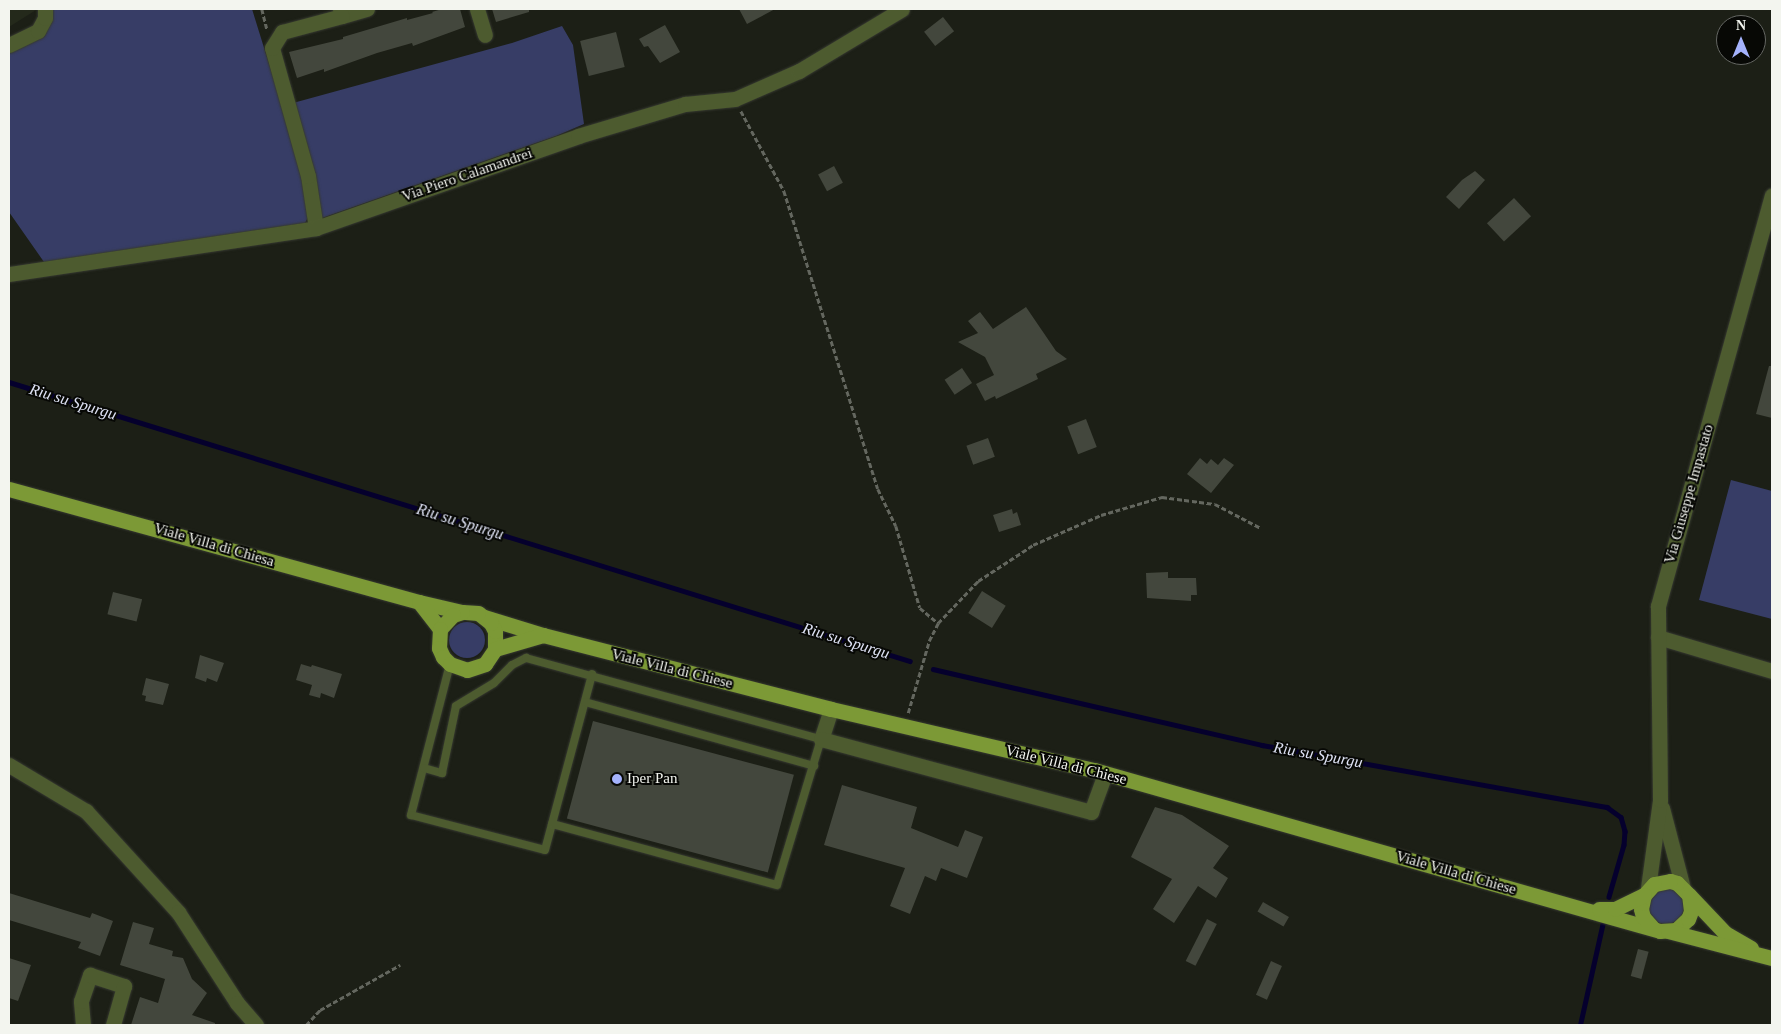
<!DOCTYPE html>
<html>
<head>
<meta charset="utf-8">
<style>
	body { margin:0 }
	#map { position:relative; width:1781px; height:1034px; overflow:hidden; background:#1c1f16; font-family:Georgia,serif }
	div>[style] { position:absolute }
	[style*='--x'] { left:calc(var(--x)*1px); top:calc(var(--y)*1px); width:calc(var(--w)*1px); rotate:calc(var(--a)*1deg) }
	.built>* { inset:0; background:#24291b }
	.green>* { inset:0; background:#373d66 }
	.round { border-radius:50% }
	.stream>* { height:4.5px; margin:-2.25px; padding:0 2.25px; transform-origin:2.25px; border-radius:2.25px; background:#05002d }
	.building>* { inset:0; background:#43473d; transform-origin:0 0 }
	.path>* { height:2.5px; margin-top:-1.25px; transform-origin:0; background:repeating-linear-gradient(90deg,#64675f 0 5px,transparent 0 7.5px) }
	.roads { filter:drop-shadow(0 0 1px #363930) drop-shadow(0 0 1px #363930) }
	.lane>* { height:8px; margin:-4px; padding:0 4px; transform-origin:4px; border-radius:4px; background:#4d5b2f }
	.street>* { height:15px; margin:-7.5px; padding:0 7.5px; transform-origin:7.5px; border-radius:7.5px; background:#4d5b2f }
	.primary>* { height:15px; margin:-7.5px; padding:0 7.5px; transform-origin:7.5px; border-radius:7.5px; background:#7c9936 }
	.dots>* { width:14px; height:14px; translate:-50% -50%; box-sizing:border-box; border:2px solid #070805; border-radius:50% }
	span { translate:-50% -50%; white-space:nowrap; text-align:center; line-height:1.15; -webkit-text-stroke:4px #070805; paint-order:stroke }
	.street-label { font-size:15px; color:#f3f5ef }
	.poi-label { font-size:15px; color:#f3f5ef }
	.left { translate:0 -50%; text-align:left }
	.water-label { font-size:16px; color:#dfe3f5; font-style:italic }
	.frame { position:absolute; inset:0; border:10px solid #f3f5ef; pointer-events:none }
	.north { position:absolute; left:1716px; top:15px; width:50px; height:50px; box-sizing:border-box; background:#070805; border:1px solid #656763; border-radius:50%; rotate:0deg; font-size:14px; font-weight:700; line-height:20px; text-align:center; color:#f3f5ef }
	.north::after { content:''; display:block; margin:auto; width:18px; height:22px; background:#a4b2fc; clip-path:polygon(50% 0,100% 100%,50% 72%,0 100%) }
</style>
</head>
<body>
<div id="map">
	<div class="built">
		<i style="clip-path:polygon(9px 9px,36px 9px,36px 10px,9px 27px)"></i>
	</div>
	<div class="green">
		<i style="clip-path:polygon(52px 9px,252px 9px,301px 167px,308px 217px,305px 223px,44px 262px,9px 212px,9px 50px,47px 31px)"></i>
		<i style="clip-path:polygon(562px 26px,573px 45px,584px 124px,556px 136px,322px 218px,293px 103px,512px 43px)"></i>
		<i style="clip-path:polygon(1731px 480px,1772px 491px,1772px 619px,1699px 600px)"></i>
		<i class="round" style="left:449px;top:622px;width:36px;height:36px"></i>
		<i class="round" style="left:1648px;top:888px;width:36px;height:36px"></i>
	</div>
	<div class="stream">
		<i style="--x:9;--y:382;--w:943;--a:17.21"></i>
		<i style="--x:933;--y:669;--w:338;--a:13"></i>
		<i style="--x:1262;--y:745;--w:351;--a:10.2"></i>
		<i style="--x:1607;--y:807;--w:17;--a:36"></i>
		<i style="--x:1621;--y:817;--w:15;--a:74"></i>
		<i style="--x:1625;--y:831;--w:14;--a:94"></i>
		<i style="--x:1624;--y:845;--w:54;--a:106.1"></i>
		<i style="--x:1580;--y:1025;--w:106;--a:-77.4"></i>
	</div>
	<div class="building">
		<i style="clip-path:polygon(442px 9px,460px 9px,465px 27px,413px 46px,412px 43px,377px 53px,324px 72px,324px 69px,297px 78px,289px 52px,343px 39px,343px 37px,407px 18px,407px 20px,433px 13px,432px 12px)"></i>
		<i style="clip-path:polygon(492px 9px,529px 9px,529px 12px,496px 22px)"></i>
		<i style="clip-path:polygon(739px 9px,775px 9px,747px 24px)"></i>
		<i style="left:943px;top:17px;width:18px;height:24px;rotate:52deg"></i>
		<i style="clip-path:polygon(665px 25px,680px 52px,660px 63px,648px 46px,644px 47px,639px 39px)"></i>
		<i style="left:616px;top:32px;width:36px;height:37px;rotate:76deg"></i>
		<i style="left:834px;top:166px;width:19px;height:18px;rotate:62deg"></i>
		<i style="clip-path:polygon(1475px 171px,1485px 180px,1459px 209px,1446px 197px,1462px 180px)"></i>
		<i style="left:1514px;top:198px;width:25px;height:37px;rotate:47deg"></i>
		<i style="clip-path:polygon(1026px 307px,1056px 351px,1067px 359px,1036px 374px,1038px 379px,996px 399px,995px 396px,985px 401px,976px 384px,994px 375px,985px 357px,958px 342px,978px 333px,968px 321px,980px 312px,993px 329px)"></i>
		<i style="clip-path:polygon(1769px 366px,1772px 366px,1772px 418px,1756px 414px)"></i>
		<i style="left:962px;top:368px;width:18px;height:21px;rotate:56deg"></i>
		<i style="left:1086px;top:419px;width:30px;height:20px;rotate:69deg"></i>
		<i style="left:988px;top:438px;width:20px;height:23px;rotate:70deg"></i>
		<i style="clip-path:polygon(1200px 458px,1207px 464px,1211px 459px,1218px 465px,1224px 458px,1234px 465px,1211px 493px,1187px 474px)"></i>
		<i style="clip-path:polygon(1012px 509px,1013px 514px,1017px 512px,1021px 525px,999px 532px,993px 515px)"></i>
		<i style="clip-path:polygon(1168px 572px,1168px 578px,1196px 578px,1197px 595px,1191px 595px,1191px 601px,1147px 598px,1146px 573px)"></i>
		<i style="left:982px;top:591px;width:28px;height:26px;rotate:32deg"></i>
		<i style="left:113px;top:592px;width:30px;height:23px;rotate:14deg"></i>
		<i style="clip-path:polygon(200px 655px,224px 663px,217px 682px,207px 678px,206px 682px,195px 678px)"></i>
		<i style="clip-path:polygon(301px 664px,311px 667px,312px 665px,342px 674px,334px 698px,321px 693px,320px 698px,309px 695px,312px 685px,296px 680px)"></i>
		<i style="clip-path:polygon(146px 678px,169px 684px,163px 705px,145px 701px,146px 696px,142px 695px)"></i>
		<i style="left:593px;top:721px;width:208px;height:101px;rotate:15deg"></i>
		<i style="clip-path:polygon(842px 785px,917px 807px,911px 828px,958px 847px,965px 830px,983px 837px,967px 878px,941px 868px,936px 881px,925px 876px,910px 914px,890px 906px,905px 868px,824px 845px)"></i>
		<i style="clip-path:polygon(1155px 807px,1182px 815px,1229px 846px,1213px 868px,1228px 878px,1216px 898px,1198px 886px,1174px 923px,1153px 909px,1172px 879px,1131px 857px)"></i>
		<i style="clip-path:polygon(9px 893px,90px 918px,92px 913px,113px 921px,100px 956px,78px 948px,81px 942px,9px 920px)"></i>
		<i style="left:1263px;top:902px;width:30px;height:11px;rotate:30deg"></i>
		<i style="left:1207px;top:919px;width:11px;height:47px;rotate:27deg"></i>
		<i style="clip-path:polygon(133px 922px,154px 928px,149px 944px,173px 951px,172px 956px,183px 958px,192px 979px,207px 993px,192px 1015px,215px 1023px,215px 1025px,131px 1025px,140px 997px,158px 1003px,165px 979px,120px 965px)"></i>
		<i style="left:1638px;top:949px;width:11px;height:28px;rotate:15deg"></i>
		<i style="clip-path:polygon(9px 958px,31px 965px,18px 1001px,9px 998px)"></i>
		<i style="left:1271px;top:961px;width:12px;height:37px;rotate:24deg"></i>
	</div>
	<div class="path">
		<i style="--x:262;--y:9;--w:21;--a:76"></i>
		<i style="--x:741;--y:111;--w:91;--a:61.7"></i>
		<i style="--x:784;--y:191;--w:312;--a:72.5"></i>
		<i style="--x:878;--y:489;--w:41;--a:64.1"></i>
		<i style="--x:896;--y:526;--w:85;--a:73.7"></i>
		<i style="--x:920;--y:608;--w:23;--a:40"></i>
		<i style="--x:908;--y:713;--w:75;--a:-73.7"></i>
		<i style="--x:929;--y:641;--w:20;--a:-63"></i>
		<i style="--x:938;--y:623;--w:58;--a:-46.4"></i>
		<i style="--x:978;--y:581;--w:66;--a:-33.2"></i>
		<i style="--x:1033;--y:545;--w:74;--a:-23.8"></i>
		<i style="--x:1101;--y:515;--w:64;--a:-16.4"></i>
		<i style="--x:1162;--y:497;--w:53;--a:7.5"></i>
		<i style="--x:1215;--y:504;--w:52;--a:27.6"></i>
		<i style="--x:306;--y:1025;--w:21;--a:-47"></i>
		<i style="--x:320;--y:1010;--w:92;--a:-29.4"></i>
	</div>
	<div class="roads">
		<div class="lane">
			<i style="--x:450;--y:664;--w:156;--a:104.5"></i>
			<i style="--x:411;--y:815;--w:138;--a:14.6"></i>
			<i style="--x:545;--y:850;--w:182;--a:-75"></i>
			<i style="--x:585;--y:702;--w:238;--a:15.6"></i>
			<i style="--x:424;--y:768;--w:19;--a:16"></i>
			<i style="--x:442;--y:773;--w:68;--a:-78.2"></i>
			<i style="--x:456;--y:706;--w:44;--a:-31.2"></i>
			<i style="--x:494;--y:683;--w:25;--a:-45"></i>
			<i style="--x:512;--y:665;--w:16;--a:-27"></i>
			<i style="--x:526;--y:658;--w:306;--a:15.4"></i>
			<i style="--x:821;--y:739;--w:152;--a:106.8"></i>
			<i style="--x:777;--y:885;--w:233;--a:-164.8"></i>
		</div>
		<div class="street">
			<i style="--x:340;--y:9;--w:7;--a:74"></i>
			<i style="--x:342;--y:16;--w:26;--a:-16"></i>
			<i style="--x:477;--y:9;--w:27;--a:73"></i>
			<i style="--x:9;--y:45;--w:32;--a:-26"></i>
			<i style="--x:38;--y:31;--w:15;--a:-62"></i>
			<i style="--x:45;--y:18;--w:9;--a:-90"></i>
			<i style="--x:316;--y:228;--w:53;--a:-98.7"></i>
			<i style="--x:308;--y:176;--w:133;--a:-105.7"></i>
			<i style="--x:272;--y:48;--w:19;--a:-58"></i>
			<i style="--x:282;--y:32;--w:62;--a:-14.9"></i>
			<i style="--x:9;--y:274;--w:310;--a:-8.5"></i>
			<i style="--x:316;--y:228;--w:278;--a:-19.3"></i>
			<i style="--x:578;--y:136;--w:112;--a:-16.7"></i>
			<i style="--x:685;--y:104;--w:50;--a:-5.7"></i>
			<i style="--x:735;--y:99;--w:70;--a:-23.6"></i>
			<i style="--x:799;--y:71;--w:120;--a:-31"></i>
			<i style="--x:1658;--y:637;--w:119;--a:16.6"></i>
			<i style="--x:831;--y:709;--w:32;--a:108"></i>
			<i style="--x:821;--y:739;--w:280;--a:15.1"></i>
			<i style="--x:1091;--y:812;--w:40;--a:-69.8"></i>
			<i style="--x:9;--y:765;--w:90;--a:30.9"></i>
			<i style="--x:86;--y:811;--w:137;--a:47.7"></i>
			<i style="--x:178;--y:912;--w:108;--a:57"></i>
			<i style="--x:237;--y:1003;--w:29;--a:49"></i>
			<i style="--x:1662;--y:808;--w:83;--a:75.3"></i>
			<i style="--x:1648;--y:888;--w:89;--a:-82.2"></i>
			<i style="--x:1660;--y:800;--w:194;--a:-90.6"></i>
			<i style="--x:1658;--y:606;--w:426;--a:-74.5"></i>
			<i style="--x:83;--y:1025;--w:24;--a:-95"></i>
			<i style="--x:81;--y:1001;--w:28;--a:-71"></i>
			<i style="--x:90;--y:975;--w:36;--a:18"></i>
			<i style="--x:124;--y:986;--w:41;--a:105.8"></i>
		</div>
		<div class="primary">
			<i style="--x:9;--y:489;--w:425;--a:15.4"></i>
			<i style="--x:419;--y:602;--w:44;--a:13.1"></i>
			<i style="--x:419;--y:602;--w:34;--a:52"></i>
			<i style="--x:484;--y:617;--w:62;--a:17"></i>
			<i style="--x:543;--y:635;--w:297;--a:14.4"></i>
			<i style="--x:831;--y:709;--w:270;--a:13.1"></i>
			<i style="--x:1094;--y:770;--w:588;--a:15.88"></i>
			<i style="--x:1660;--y:931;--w:16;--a:-4"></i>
			<i style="--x:1676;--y:930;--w:16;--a:-43"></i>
			<i style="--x:1688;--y:919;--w:9;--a:-69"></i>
			<i style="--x:1691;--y:911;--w:16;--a:-97"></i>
			<i style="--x:1689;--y:895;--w:17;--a:-135"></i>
			<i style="--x:1677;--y:883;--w:7;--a:-164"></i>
			<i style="--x:1670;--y:881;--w:16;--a:169"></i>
			<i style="--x:1654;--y:884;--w:15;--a:132"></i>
			<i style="--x:1644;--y:895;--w:14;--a:102"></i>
			<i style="--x:1641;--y:909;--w:8;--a:76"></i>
			<i style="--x:1643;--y:917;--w:15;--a:48"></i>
			<i style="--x:495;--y:649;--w:18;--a:-90"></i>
			<i style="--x:495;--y:631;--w:9;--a:-117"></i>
			<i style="--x:491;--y:623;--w:16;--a:-142"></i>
			<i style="--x:478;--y:613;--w:16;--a:-176"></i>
			<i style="--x:462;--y:612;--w:9;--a:162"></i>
			<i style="--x:453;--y:615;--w:19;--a:133"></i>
			<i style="--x:440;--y:629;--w:19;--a:93"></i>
			<i style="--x:439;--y:648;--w:10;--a:66"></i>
			<i style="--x:443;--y:657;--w:10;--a:45"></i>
			<i style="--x:450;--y:664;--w:18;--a:19"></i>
			<i style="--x:467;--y:670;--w:19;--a:-18"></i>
			<i style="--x:485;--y:664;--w:18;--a:-56"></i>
			<i style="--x:495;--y:649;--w:50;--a:-16.3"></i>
			<i style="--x:1689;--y:895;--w:52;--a:46.5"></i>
			<i style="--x:1725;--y:933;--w:30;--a:30"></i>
			<i style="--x:1599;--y:909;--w:16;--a:0"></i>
			<i style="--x:1615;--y:909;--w:32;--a:-26"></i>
			<i style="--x:1668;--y:931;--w:107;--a:14.6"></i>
		</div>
	</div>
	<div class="dots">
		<i style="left:617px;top:779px;background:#a4b2fc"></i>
	</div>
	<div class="street-label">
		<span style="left:467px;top:175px;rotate:-19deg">Via Piero Calamandrei</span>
		<span style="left:1689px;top:494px;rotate:-74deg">Via Giuseppe Impastato</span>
		<span style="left:214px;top:545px;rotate:16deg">Viale Villa di Chiesa</span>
		<span style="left:672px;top:669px;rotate:14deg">Viale Villa di Chiese</span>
		<span style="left:1066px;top:765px;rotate:14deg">Viale Villa di Chiese</span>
		<span style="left:1456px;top:873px;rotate:16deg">Viale Villa di Chiese</span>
	</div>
	<div class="poi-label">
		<span class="left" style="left:627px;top:779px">Iper Pan</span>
	</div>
	<div class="water-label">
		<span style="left:73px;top:402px;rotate:17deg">Riu su Spurgu</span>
		<span style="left:460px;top:522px;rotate:17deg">Riu su Spurgu</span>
		<span style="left:846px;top:641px;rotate:17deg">Riu su Spurgu</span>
		<span style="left:1318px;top:755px;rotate:10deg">Riu su Spurgu</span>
	</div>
	<div class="frame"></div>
	<div class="north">N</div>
</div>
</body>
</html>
